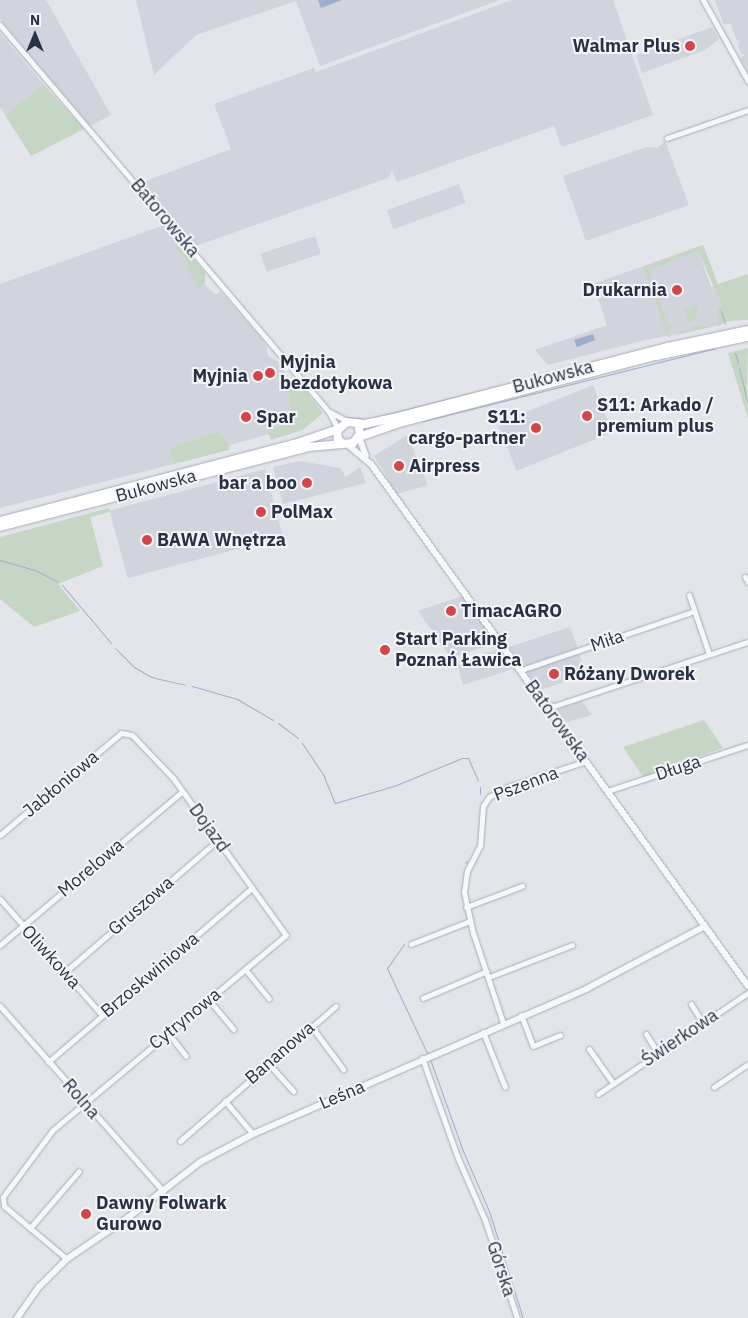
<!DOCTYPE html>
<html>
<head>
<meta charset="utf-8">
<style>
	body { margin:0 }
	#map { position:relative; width:748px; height:1318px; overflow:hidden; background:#e3e5eb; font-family:"IBM Plex Sans",sans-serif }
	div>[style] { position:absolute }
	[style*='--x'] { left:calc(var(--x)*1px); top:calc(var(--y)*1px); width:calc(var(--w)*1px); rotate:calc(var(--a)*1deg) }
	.built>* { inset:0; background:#d1d4dd; transform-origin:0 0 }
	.green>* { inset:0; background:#c6d6c4 }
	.water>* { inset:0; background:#9daecc }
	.stream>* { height:1px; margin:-0.5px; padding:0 0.5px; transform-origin:0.5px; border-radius:0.5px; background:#9daecc }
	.roads { filter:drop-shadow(0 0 1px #a8abb6) drop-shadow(0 0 1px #a8abb6) }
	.minor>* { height:5px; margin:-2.5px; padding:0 2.5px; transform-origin:2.5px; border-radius:2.5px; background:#f6f7f9 }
	.tertiary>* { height:6px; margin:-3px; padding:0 3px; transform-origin:3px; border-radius:3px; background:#f6f7f9 }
	.secondary>* { height:8px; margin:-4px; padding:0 4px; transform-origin:4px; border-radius:4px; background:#fff }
	.dots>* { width:14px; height:14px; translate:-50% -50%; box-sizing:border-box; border:2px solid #f3f5f9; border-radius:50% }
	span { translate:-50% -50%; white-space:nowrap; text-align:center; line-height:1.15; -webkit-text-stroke:4px #f3f5f9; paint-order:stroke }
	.poi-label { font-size:18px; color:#2a3144; font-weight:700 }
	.right { translate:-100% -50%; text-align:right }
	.left { translate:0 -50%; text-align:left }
	.street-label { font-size:18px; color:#2a3144 }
	.north { position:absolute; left:10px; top:10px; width:50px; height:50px; -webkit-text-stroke:4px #f3f5f9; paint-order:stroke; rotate:0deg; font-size:14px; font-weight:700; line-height:20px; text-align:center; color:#2a3144 }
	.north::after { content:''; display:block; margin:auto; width:18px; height:22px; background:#2a3144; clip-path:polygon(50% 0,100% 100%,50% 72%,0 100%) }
</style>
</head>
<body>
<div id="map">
	<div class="built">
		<i style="clip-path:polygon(0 0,46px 0,111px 115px,90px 126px,0 19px)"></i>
		<i style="clip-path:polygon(136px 0,500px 0,320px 66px,296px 1px,196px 35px,154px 75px)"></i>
		<i style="clip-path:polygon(512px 0,613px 0,653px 115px,562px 147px,554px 126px,397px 182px,392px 171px,388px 178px,193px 247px,138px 184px,231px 149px,214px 104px,314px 68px,316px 72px)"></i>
		<i style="clip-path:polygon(715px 0,748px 0,748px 71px,740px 58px,746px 55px,741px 54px,738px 45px,740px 40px,737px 41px,730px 23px,724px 25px)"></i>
		<i style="clip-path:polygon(712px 27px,719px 39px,705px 50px,642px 73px,636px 55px)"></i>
		<i style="clip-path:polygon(0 33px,43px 84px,5px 115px,0 107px)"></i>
		<i style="clip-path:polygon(665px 141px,689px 205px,586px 241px,563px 176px,646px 147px,657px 148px)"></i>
		<i style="left:459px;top:184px;width:20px;height:77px;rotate:70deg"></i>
		<i style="clip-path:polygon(164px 225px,204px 284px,215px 294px,221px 292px,266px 344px,268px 356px,279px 362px,286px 373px,300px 426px,229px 445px,219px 431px,169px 448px,174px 464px,0 508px,0 284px)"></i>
		<i style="left:315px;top:236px;width:19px;height:57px;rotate:72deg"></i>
		<i style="clip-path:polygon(697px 247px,711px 287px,716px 286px,727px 321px,721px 325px,641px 341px,548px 365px,535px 350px,607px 325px,593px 284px)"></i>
		<i style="left:593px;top:385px;width:51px;height:103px;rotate:68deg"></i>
		<i style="clip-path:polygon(407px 435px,428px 485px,397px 494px,374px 456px)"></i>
		<i style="clip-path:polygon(300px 461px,340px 468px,346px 477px,360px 467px,366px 483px,283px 504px,273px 467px)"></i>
		<i style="left:265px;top:469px;width:70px;height:161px;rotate:75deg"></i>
		<i style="clip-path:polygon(462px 596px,494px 641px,493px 644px,451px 658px,418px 611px)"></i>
		<i style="clip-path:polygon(570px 627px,578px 648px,524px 666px,509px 647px)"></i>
		<i style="clip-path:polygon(501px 648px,513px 669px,463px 685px,457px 663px)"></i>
		<i style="clip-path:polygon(579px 653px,586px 675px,540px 690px,526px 671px)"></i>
		<i style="clip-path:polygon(582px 701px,592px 715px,561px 724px,556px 710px)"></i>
	</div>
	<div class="green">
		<i style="clip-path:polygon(43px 84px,84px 129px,31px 156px,5px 115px)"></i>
		<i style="clip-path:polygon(181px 243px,205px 273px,205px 283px,198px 289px,194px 287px,197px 286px,186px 266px,189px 264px,176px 248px)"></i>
		<i style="clip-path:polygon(703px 245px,718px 284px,748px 274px,748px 320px,727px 321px,718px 326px,718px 309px,722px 305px,698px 251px,649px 270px,668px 326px,680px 324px,667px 330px,668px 334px,672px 336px,700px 325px,710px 327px,668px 337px,643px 267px)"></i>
		<i style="clip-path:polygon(698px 304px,695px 320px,684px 323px,688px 319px,683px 307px,686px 310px)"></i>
		<i style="clip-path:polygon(748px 348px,747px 389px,748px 419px,728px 353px)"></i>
		<i style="clip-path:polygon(292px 386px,304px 389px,323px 413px,303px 430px,271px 440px,267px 431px,293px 423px,288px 398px,291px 396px,286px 390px)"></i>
		<i style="clip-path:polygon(219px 431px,229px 445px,229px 450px,174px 464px,169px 448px)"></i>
		<i style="clip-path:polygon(109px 508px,110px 512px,90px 517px,103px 566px,58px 584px,80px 611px,34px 627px,0 599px,0 537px)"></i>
		<i style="clip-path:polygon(704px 720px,723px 748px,643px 777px,623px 747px)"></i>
	</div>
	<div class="water">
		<i style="clip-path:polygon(318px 0,342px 0,321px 8px)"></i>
		<i style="clip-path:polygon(593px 334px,595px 340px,577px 347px,574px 340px)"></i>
	</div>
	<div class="stream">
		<i style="--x:721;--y:311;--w:13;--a:72"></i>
		<i style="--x:735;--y:353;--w:10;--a:73"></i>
		<i style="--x:739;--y:368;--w:38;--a:76"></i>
		<i style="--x:347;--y:417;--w:17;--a:7"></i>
		<i style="--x:372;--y:418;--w:269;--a:-14.2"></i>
		<i style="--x:423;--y:421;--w:301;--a:-14"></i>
		<i style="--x:0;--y:560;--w:36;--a:16"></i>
		<i style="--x:35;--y:570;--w:25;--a:27"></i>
		<i style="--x:62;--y:585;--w:76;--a:49.8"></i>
		<i style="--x:115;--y:648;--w:27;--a:45"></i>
		<i style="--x:134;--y:667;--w:20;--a:30"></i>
		<i style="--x:151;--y:677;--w:35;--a:13"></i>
		<i style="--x:192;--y:686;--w:47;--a:16.1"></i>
		<i style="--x:237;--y:699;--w:42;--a:30.3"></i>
		<i style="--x:278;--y:723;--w:25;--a:37"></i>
		<i style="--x:302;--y:743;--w:37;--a:56"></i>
		<i style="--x:323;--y:774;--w:31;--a:68"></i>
		<i style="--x:335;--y:803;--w:61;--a:-16.1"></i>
		<i style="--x:394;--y:786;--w:74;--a:-22.4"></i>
		<i style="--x:462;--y:758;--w:6;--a:0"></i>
		<i style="--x:468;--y:758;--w:24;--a:66"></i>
		<i style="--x:480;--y:787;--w:7;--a:90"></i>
		<i style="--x:465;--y:863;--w:3;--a:-45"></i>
		<i style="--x:404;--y:944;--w:29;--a:125"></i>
		<i style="--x:387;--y:968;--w:94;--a:64.8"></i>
		<i style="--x:430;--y:1059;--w:98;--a:70.3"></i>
		<i style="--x:463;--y:1151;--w:65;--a:66.6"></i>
		<i style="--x:489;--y:1211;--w:112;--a:72.4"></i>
	</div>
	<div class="roads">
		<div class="minor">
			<i style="--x:703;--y:0;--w:93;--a:60.9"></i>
			<i style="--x:0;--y:25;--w:508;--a:49.63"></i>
			<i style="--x:329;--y:412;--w:19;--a:62"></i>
			<i style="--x:667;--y:138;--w:86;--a:-19.1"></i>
			<i style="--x:330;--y:412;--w:21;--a:28"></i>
			<i style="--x:745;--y:577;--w:6;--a:59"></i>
			<i style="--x:689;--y:595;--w:62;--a:71.3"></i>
			<i style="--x:521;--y:670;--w:183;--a:-18.8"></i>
			<i style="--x:546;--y:705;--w:8;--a:7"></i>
			<i style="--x:554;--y:706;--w:204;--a:-18.3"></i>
			<i style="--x:607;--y:791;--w:148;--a:-18.1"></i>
			<i style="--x:0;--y:835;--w:158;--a:-40.1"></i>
			<i style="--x:121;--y:733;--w:11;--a:10"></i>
			<i style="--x:132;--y:735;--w:59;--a:46.4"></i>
			<i style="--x:173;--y:778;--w:193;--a:54.3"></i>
			<i style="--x:286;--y:935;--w:305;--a:140.1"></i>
			<i style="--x:52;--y:1131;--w:82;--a:126.6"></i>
			<i style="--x:3;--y:1197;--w:9;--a:84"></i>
			<i style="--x:4;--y:1206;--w:82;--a:40.1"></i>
			<i style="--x:0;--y:899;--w:154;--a:48.7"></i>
			<i style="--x:466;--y:907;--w:60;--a:-20.6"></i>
			<i style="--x:411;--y:944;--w:63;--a:-21.3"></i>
			<i style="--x:0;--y:945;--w:238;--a:-40.1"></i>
			<i style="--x:245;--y:969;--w:38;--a:51"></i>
			<i style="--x:65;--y:972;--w:201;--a:-40.8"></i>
			<i style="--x:489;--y:977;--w:89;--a:-21.1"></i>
			<i style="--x:423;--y:998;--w:69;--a:-22.9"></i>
			<i style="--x:209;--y:1000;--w:38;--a:50"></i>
			<i style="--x:691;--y:1004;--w:22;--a:58"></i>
			<i style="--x:0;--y:1006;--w:247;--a:48.6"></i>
			<i style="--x:521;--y:1015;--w:33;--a:69"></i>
			<i style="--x:533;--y:1046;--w:29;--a:-22"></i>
			<i style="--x:503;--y:1023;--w:95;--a:-108.4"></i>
			<i style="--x:473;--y:933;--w:42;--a:-102.4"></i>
			<i style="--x:464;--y:892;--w:21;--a:-82"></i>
			<i style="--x:467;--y:871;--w:28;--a:-63"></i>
			<i style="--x:480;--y:846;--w:40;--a:-85.7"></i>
			<i style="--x:483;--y:806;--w:11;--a:-56"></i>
			<i style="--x:489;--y:797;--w:21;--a:-28"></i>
			<i style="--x:508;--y:787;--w:82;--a:-18.4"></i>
			<i style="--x:311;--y:1026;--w:54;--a:53.3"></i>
			<i style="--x:483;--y:1032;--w:59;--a:68.2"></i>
			<i style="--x:168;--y:1033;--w:29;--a:52"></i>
			<i style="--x:646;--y:1034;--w:22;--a:58"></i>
			<i style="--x:589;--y:1049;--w:42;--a:54.8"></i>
			<i style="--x:422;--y:1058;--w:104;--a:70.3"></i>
			<i style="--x:457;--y:1156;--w:70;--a:66.4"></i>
			<i style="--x:485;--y:1220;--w:103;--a:71.9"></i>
			<i style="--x:48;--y:1062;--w:268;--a:-40.5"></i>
			<i style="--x:268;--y:1063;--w:38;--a:48"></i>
			<i style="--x:714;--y:1087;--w:41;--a:-34.1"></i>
			<i style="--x:598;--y:1094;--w:181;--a:-34"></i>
			<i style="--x:225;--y:1101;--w:43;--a:49.7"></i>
			<i style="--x:180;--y:1141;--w:206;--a:-40.9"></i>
			<i style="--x:30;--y:1228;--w:75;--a:-49.3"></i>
		</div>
		<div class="tertiary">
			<i style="--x:359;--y:437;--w:20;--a:70"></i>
			<i style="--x:347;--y:444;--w:31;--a:40"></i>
			<i style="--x:371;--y:464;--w:644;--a:54.16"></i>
			<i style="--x:17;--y:1318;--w:38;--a:-55"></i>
			<i style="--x:39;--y:1287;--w:40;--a:-45"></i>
			<i style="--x:67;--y:1259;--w:76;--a:-34.3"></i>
			<i style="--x:130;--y:1216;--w:88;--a:-37.6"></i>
			<i style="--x:200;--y:1162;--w:60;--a:-27.8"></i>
			<i style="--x:253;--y:1134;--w:365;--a:-23.5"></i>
			<i style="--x:588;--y:988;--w:132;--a:-27.9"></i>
		</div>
		<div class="secondary">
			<i style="--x:359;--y:437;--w:39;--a:-19"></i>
			<i style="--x:396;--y:424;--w:269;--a:-14.7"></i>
			<i style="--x:656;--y:356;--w:94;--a:-11.7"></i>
			<i style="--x:342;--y:443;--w:6;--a:-135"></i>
			<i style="--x:338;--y:439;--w:8;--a:-97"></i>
			<i style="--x:337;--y:431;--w:13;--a:-42"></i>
			<i style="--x:347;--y:422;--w:18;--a:6"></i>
			<i style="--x:365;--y:424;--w:29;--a:-12"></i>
			<i style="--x:393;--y:418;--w:284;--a:-14.5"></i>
			<i style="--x:668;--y:347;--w:82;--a:-12"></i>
			<i style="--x:0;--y:521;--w:304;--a:-14.7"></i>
			<i style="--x:294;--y:444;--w:46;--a:-18.8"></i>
			<i style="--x:0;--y:527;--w:319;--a:-14.5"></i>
			<i style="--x:309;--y:447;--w:44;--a:-5.2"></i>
			<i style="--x:353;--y:443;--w:11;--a:-52"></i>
			<i style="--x:360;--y:434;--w:10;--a:-101"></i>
		</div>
	</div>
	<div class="dots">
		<i style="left:690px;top:46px;background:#d2464a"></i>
		<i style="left:677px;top:290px;background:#d2464a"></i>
		<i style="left:270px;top:373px;background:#d2464a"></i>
		<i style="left:258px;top:376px;background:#d2464a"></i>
		<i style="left:587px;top:416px;background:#d2464a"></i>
		<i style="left:246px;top:417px;background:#d2464a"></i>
		<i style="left:536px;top:428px;background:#d2464a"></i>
		<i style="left:399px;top:466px;background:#d2464a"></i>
		<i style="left:307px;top:483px;background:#d2464a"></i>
		<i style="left:261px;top:512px;background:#d2464a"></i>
		<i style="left:147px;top:540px;background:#d2464a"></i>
		<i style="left:451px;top:611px;background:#d2464a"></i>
		<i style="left:385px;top:650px;background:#d2464a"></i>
		<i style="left:554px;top:674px;background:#d2464a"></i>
		<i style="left:86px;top:1214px;background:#d2464a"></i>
	</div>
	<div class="poi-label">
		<span class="right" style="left:680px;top:46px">Walmar Plus</span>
		<span class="right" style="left:667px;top:290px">Drukarnia</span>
		<span class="left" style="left:280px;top:373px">Myjnia<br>bezdotykowa</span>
		<span class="right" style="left:248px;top:376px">Myjnia</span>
		<span class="left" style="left:597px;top:416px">S11: Arkado /<br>premium plus</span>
		<span class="left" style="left:256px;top:417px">Spar</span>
		<span class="right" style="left:526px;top:428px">S11:<br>cargo-partner</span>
		<span class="left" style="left:409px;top:466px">Airpress</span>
		<span class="right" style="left:297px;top:483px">bar a boo</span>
		<span class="left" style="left:271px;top:512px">PolMax</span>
		<span class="left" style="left:157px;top:540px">BAWA Wnętrza</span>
		<span class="left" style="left:461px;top:611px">TimacAGRO</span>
		<span class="left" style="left:395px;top:650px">Start Parking<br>Poznań Ławica</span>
		<span class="left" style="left:564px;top:674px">Różany Dworek</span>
		<span class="left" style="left:96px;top:1214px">Dawny Folwark<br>Gurowo</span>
	</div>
	<div class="street-label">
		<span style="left:165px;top:218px;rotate:50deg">Batorowska</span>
		<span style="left:553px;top:377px;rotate:-15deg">Bukowska</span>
		<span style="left:156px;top:486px;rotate:-15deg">Bukowska</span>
		<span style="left:607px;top:641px;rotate:-19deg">Miła</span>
		<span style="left:557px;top:721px;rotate:54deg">Batorowska</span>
		<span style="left:678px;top:768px;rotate:-18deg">Długa</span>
		<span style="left:61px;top:784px;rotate:-40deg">Jabłoniowa</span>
		<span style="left:526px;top:784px;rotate:-21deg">Pszenna</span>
		<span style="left:209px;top:828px;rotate:54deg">Dojazd</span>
		<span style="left:91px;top:868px;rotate:-40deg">Morelowa</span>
		<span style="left:141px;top:906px;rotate:-41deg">Gruszowa</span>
		<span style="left:51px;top:957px;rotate:48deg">Oliwkowa</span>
		<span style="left:150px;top:975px;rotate:-40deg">Brzoskwiniowa</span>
		<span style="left:185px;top:1019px;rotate:-39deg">Cytrynowa</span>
		<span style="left:680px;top:1038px;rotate:-34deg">Świerkowa</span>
		<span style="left:280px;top:1053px;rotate:-41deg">Bananowa</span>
		<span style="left:342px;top:1095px;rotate:-23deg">Leśna</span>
		<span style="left:81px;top:1099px;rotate:49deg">Rolna</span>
		<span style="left:501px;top:1269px;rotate:72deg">Górska</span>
	</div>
	<div class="north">N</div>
</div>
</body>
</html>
